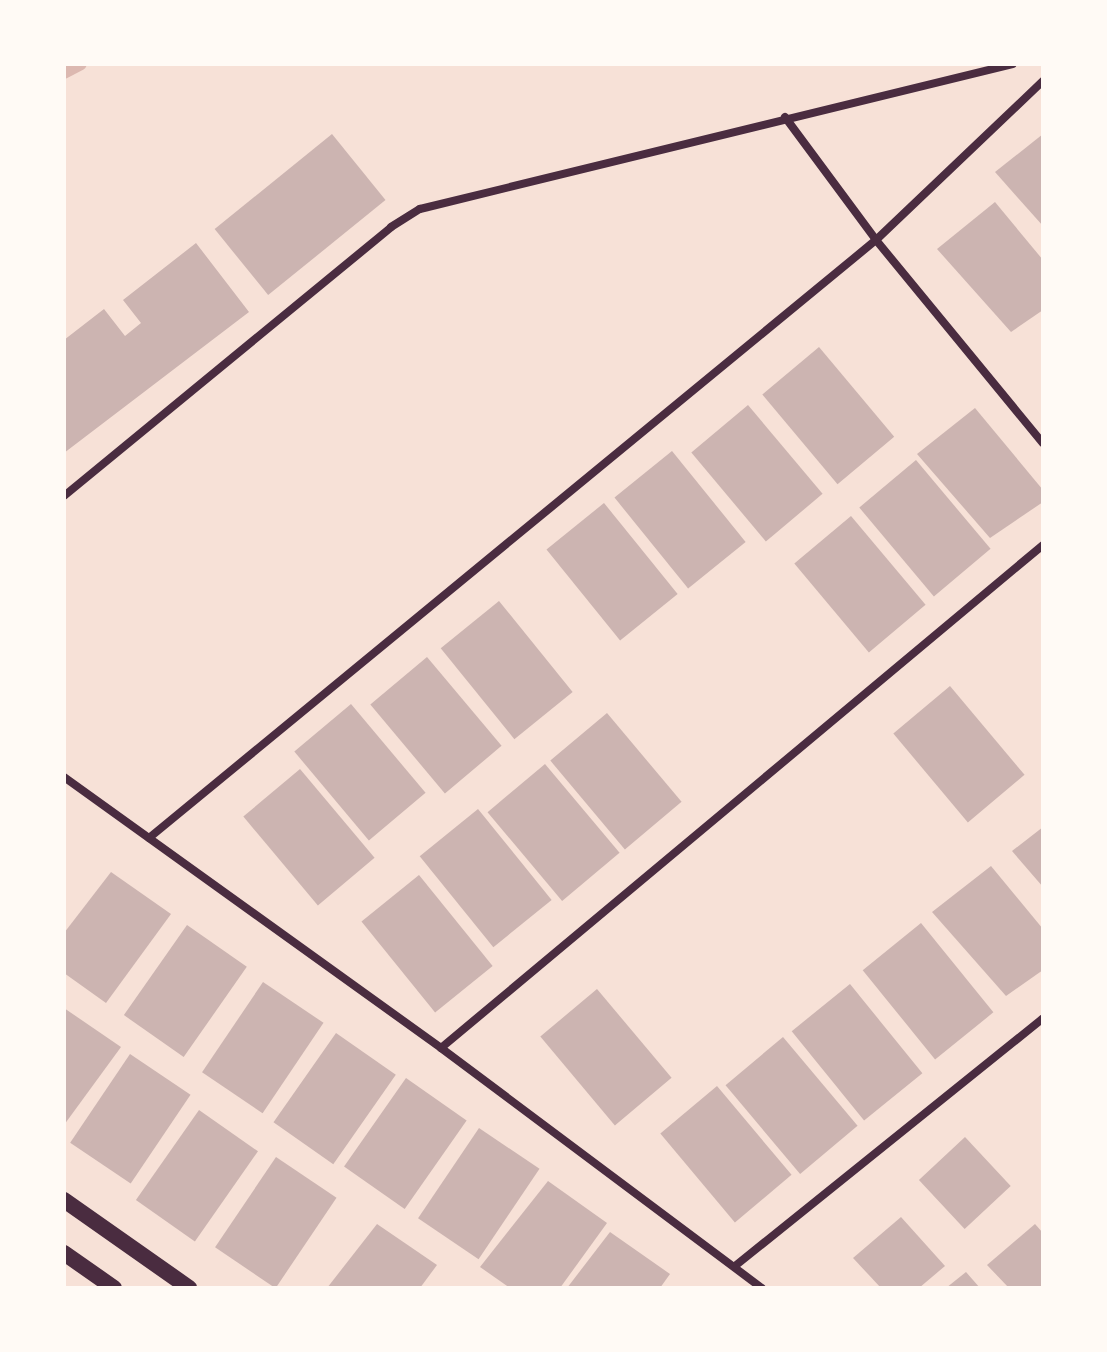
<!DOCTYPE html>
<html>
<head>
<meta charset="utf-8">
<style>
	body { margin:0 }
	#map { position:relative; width:1107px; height:1352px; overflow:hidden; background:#f7e1d7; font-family:"Alegreya Sans",sans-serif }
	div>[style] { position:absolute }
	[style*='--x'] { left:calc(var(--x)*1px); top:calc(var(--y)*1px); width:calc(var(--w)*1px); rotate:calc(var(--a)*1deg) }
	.stream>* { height:12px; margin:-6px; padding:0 6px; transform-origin:6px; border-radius:6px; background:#dcb8b0 }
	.building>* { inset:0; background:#ccb4b1; transform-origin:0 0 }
	.minor>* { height:8px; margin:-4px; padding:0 4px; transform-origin:4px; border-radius:4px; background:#4a2c40 }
	.secondary>* { height:16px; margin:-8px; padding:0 8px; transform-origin:8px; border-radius:8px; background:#4a2c40 }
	span { translate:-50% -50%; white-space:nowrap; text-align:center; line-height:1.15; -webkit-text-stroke:8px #fffaf5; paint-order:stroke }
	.frame { position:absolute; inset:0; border:66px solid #fffaf5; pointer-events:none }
</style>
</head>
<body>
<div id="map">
	<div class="stream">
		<i style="--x:64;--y:73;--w:19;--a:-28"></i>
	</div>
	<div class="building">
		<i style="left:332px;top:134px;width:85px;height:151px;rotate:51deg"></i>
		<i style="clip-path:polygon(1043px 134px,1043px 226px,995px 172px)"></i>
		<i style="clip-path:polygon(995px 202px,1043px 260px,1043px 310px,1011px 332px,937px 249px)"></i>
		<i style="clip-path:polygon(196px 243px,249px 312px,64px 453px,64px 340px,104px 309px,125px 336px,141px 323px,123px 300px)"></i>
		<i style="left:819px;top:347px;width:117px;height:74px;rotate:50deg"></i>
		<i style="left:748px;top:405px;width:116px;height:74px;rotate:50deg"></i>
		<i style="clip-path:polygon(975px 408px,1043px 490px,1043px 502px,990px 538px,917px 454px)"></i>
		<i style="left:672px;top:451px;width:117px;height:74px;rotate:51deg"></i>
		<i style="left:916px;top:460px;width:116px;height:74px;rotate:50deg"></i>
		<i style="left:604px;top:503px;width:117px;height:74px;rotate:51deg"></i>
		<i style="left:851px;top:516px;width:116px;height:74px;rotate:50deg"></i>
		<i style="left:499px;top:601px;width:117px;height:75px;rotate:51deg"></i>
		<i style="left:427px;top:657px;width:116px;height:74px;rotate:50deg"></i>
		<i style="left:950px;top:686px;width:116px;height:74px;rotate:50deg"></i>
		<i style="left:351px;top:704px;width:116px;height:74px;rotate:50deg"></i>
		<i style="left:607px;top:713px;width:116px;height:74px;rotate:50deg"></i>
		<i style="left:545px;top:764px;width:116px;height:75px;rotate:50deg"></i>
		<i style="left:300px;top:769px;width:116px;height:74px;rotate:50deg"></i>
		<i style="left:478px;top:809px;width:117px;height:75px;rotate:51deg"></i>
		<i style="clip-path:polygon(1043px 827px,1043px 887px,1012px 851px)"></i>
		<i style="clip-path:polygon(991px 866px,1043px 929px,1043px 970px,1006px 996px,932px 912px)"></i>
		<i style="clip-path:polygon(111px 872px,171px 914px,106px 1003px,64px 973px,64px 933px)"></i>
		<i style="left:419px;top:875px;width:117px;height:74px;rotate:51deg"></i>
		<i style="left:921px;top:923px;width:115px;height:75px;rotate:51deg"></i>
		<i style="left:187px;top:925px;width:73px;height:110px;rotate:35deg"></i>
		<i style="left:263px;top:982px;width:73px;height:109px;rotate:34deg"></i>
		<i style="left:850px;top:984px;width:115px;height:75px;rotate:51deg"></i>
		<i style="left:597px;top:989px;width:116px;height:74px;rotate:50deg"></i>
		<i style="clip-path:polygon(64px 1008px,121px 1047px,64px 1125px)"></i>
		<i style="left:336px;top:1033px;width:73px;height:109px;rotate:35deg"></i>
		<i style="left:783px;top:1037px;width:116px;height:75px;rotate:50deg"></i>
		<i style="left:130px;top:1054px;width:73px;height:107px;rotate:34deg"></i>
		<i style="left:406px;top:1078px;width:74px;height:108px;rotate:35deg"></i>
		<i style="left:717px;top:1086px;width:116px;height:74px;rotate:50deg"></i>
		<i style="left:199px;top:1110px;width:72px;height:110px;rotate:35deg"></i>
		<i style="left:479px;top:1128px;width:73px;height:109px;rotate:34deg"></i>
		<i style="left:965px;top:1137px;width:67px;height:63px;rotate:47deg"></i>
		<i style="left:276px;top:1157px;width:73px;height:109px;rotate:34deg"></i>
		<i style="clip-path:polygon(548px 1181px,607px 1223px,560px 1288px,510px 1288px,480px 1267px)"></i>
		<i style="clip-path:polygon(901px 1217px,945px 1266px,919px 1288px,881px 1288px,853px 1258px)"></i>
		<i style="clip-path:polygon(377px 1224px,437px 1265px,420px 1288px,327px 1288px)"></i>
		<i style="clip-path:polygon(1035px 1224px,1043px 1233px,1043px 1288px,1009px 1288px,987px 1265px)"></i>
		<i style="clip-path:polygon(610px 1232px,670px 1274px,660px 1288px,567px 1288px)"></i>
		<i style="clip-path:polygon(966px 1272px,980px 1288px,946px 1288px)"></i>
	</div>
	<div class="minor">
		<i style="--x:785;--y:117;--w:153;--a:53.5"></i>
		<i style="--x:876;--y:240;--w:263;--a:50.6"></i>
		<i style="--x:64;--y:496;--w:423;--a:-39.4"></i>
		<i style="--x:391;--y:227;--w:34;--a:-32"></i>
		<i style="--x:420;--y:209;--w:610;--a:-13.74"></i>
		<i style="--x:64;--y:777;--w:464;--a:35.7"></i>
		<i style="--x:441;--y:1048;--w:401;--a:36.8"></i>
		<i style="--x:149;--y:838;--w:941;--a:-39.44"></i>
		<i style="--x:876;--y:240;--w:231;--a:-43.6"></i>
		<i style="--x:441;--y:1048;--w:784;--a:-39.88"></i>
		<i style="--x:735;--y:1266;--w:395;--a:-38.8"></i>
	</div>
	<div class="secondary">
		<i style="--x:64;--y:1200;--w:153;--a:35.1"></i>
		<i style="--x:64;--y:1253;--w:61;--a:35"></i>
	</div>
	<div class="frame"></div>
</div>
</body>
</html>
